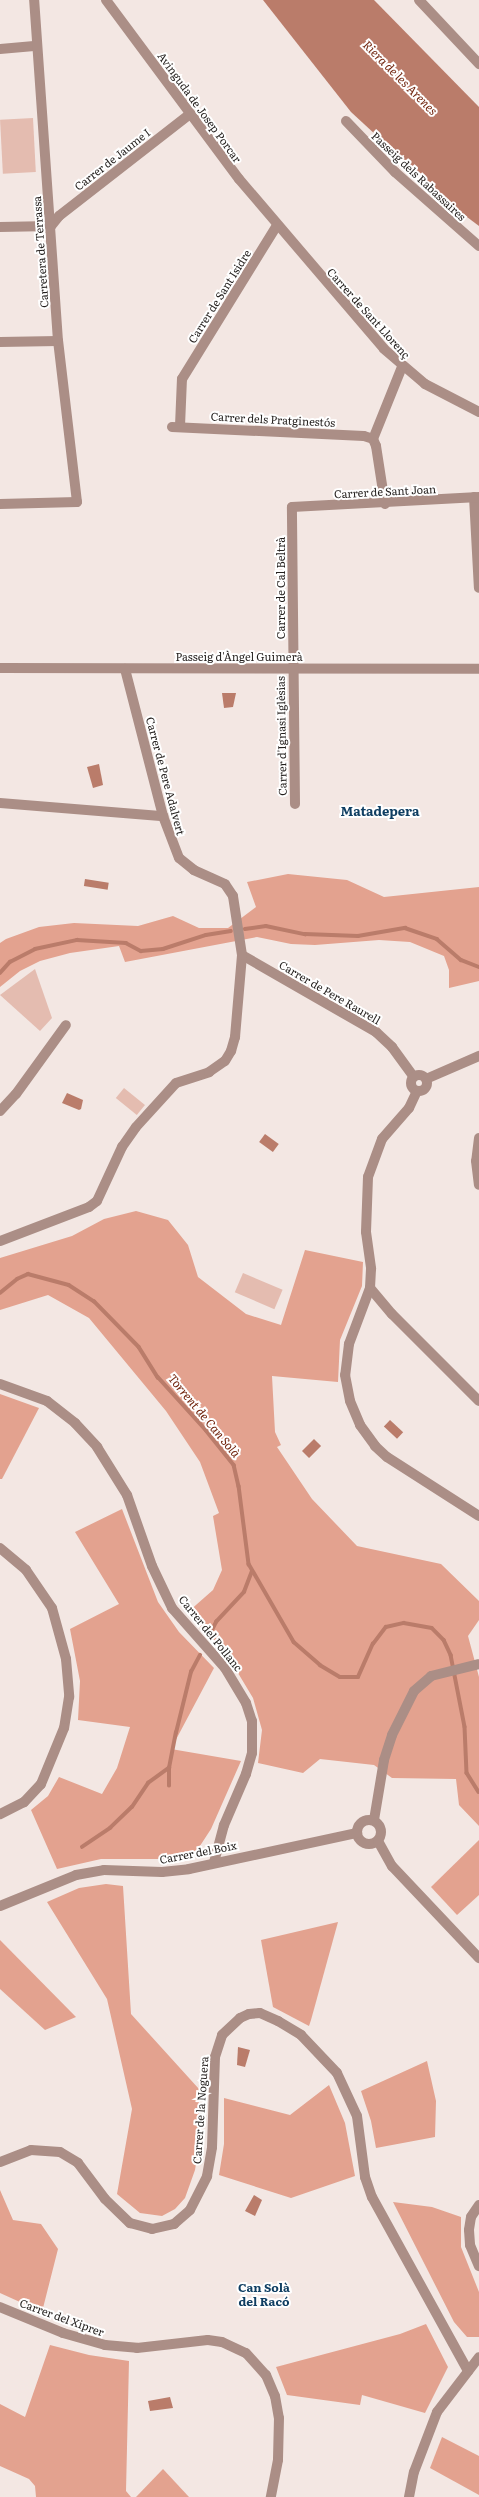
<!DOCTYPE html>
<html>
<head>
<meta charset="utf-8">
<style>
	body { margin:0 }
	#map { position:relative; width:479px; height:2497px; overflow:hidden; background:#f3e7e3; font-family:Literata,serif }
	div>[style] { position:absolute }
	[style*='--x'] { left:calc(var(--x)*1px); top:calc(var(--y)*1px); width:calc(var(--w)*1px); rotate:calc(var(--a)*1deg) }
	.green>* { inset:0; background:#e4bcb0; transform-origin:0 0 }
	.forest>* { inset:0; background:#e3a28f }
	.water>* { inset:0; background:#ba7c6a; transform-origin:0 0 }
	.stream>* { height:3.5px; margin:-1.75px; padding:0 1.75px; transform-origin:1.75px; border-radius:1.75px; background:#ba7c6a }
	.minor>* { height:10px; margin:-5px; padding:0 5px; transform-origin:5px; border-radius:5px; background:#ab8e86 }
	.minor>.ring { margin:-5px; padding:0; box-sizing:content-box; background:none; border:10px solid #ab8e86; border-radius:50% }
	span { translate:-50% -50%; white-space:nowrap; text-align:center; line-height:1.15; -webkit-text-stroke:4px #fff; paint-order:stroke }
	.street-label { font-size:11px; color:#231f1d }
	.water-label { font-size:12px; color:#72260f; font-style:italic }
	.neighbourhood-label { font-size:12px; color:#0f3e62; font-weight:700 }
	.quarter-label { font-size:13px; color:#0f3e62; font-weight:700 }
</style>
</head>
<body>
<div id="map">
	<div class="green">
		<i style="left:33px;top:118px;width:54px;height:33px;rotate:87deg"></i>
		<i style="clip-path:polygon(35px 969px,52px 1018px,40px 1031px,0 995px)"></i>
		<i style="left:124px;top:1088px;width:27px;height:13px;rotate:39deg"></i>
		<i style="left:243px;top:1273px;width:43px;height:21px;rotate:23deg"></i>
	</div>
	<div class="forest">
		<i style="clip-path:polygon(288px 874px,347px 880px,384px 897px,479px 887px,479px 981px,449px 988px,449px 970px,444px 956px,410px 942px,379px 940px,315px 945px,291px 944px,257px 937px,125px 962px,119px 946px,70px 953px,40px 961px,20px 971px,0 987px,0 943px,6px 939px,39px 927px,74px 923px,138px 926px,173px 916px,199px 928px,228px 928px,256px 907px,247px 882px)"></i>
		<i style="clip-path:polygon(136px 1211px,168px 1220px,188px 1245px,198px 1277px,246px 1314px,281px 1325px,305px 1250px,363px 1262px,362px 1286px,340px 1340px,338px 1382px,272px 1376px,275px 1432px,281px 1445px,277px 1447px,312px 1499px,357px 1546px,441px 1564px,479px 1601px,479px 1620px,468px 1636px,479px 1677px,479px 1826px,459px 1805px,456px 1779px,392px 1778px,374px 1765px,320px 1759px,303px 1773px,258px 1763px,262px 1730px,253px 1698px,232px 1663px,188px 1612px,213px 1590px,222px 1570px,213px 1516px,219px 1513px,200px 1462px,166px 1411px,89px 1318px,48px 1295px,0 1310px,0 1258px,72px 1236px,104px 1219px)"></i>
		<i style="clip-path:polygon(0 1394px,39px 1408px,2px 1479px,0 1479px)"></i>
		<i style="clip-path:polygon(122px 1509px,158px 1602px,179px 1632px,214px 1668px,171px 1749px,241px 1761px,211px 1829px,196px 1852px,174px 1859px,101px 1859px,57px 1869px,31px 1810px,48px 1796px,59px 1777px,102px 1794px,117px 1768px,130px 1727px,78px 1720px,80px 1681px,70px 1629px,119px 1604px,75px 1532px)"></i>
		<i style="clip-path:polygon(479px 1840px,479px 1895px,457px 1915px,431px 1887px)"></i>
		<i style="clip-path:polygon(106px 1884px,123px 1886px,131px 2014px,199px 2089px,199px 2145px,195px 2170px,185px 2198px,175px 2209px,162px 2216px,140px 2213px,117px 2194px,132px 2109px,107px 1999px,47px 1902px,79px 1888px)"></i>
		<i style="clip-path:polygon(338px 1922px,311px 2020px,309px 2026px,273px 2007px,261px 1940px)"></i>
		<i style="clip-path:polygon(0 1940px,76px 2017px,45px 2030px,0 1989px)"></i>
		<i style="clip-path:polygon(427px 2061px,436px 2101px,435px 2137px,376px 2148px,371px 2121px,361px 2091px)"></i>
		<i style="clip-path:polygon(329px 2085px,345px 2123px,355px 2176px,291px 2198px,219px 2175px,224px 2144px,224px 2098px,290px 2115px)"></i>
		<i style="clip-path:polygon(0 2190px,13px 2220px,41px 2224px,58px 2249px,42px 2312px,0 2293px)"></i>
		<i style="clip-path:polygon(393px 2202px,432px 2207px,461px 2217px,461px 2247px,479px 2292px,479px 2337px,467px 2337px,454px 2322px)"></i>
		<i style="clip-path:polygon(426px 2324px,448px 2367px,425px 2413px,362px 2395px,360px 2405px,287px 2395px,276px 2367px,400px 2334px)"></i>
		<i style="clip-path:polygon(50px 2345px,89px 2355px,129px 2361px,126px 2491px,131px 2497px,36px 2497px,35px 2486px,29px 2479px,0 2466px,0 2404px,25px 2417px)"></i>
		<i style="clip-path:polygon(442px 2437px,479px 2456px,479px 2495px,430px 2468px)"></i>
		<i style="clip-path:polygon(163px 2469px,189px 2497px,136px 2497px)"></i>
	</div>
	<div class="water">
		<i style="clip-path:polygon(263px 0,374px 0,479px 107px,479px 226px,455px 208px,351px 112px)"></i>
		<i style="clip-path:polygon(222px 693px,236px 693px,233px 707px,224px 708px)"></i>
		<i style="clip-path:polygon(99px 764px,103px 785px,93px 788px,87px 767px)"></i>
		<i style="left:85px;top:879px;width:24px;height:7px;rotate:9deg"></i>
		<i style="clip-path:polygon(67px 1093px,83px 1100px,81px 1109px,79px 1110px,62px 1103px)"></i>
		<i style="left:265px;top:1134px;width:17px;height:10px;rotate:36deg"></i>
		<i style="left:390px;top:1420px;width:18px;height:9px;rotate:43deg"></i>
		<i style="left:314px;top:1439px;width:10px;height:17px;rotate:45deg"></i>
		<i style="clip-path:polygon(238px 2047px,250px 2050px,245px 2067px,237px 2065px)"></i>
		<i style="clip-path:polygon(254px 2195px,262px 2200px,255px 2216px,245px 2211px)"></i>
		<i style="clip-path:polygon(170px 2397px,173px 2408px,150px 2411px,148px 2401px)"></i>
	</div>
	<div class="stream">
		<i style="--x:245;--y:929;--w:21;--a:-8"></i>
		<i style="--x:266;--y:926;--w:40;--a:12"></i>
		<i style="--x:305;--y:934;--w:53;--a:2.2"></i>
		<i style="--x:358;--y:936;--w:48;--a:-9.7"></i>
		<i style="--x:405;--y:928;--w:34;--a:19"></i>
		<i style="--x:437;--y:939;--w:32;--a:41"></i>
		<i style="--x:461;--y:960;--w:19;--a:21"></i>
		<i style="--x:0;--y:973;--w:15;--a:-48"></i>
		<i style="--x:10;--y:962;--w:28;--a:-27"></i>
		<i style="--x:35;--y:949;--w:43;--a:-12.1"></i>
		<i style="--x:77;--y:940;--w:49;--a:3.5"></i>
		<i style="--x:126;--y:943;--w:17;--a:28"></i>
		<i style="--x:141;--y:951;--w:22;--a:-5"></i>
		<i style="--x:163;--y:949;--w:45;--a:-18"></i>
		<i style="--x:206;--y:935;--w:25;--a:-9"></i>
		<i style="--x:0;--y:1293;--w:22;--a:-39"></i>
		<i style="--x:17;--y:1279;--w:12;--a:-24"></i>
		<i style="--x:28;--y:1274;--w:42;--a:15"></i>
		<i style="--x:69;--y:1285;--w:30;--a:33"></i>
		<i style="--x:94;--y:1301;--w:64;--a:45.6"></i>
		<i style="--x:139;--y:1347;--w:36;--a:58"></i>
		<i style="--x:158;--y:1377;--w:72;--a:47.8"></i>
		<i style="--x:206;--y:1430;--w:45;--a:51.3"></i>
		<i style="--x:234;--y:1465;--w:22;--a:77"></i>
		<i style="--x:239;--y:1486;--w:79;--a:82.7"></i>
		<i style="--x:249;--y:1564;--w:90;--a:60"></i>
		<i style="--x:294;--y:1642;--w:35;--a:41"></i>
		<i style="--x:320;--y:1665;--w:23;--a:31"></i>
		<i style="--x:340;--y:1677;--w:18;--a:0"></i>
		<i style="--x:358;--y:1677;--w:36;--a:-66"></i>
		<i style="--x:373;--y:1644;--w:21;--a:-53"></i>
		<i style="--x:386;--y:1627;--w:18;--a:-13"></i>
		<i style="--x:404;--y:1623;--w:28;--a:10"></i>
		<i style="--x:432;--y:1628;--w:17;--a:45"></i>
		<i style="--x:444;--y:1640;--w:17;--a:65"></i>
		<i style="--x:451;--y:1655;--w:73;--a:79"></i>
		<i style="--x:465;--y:1727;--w:46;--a:87.5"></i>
		<i style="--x:467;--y:1773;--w:22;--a:58"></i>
		<i style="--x:209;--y:1636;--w:16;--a:-63"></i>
		<i style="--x:216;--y:1622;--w:41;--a:-47"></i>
		<i style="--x:244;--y:1592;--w:22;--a:-69"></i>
		<i style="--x:169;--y:1786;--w:18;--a:-90"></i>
		<i style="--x:169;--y:1768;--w:36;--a:-79"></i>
		<i style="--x:176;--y:1733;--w:63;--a:-76.2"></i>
		<i style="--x:191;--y:1672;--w:19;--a:-62"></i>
		<i style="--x:82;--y:1847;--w:34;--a:-34"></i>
		<i style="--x:110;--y:1828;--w:30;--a:-44"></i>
		<i style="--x:132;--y:1807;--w:29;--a:-56"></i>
		<i style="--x:148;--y:1783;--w:26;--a:-36"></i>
	</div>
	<div class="minor">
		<i style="--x:106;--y:0;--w:223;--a:53.4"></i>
		<i style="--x:239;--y:179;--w:223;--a:49.5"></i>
		<i style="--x:384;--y:349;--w:54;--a:40.5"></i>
		<i style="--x:425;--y:384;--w:61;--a:27.4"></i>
		<i style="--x:419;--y:0;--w:88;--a:46.8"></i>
		<i style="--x:0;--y:49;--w:37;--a:-5"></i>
		<i style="--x:346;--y:121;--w:71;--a:46.1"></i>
		<i style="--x:395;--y:172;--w:112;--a:41.4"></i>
		<i style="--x:51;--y:226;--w:13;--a:-51"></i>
		<i style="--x:59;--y:216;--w:166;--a:-37.9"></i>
		<i style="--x:0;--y:227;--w:51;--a:-1.1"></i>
		<i style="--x:0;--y:342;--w:58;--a:-1"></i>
		<i style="--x:180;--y:426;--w:47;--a:-87.6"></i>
		<i style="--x:182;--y:379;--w:181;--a:-58.3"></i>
		<i style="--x:172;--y:427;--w:192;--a:2.7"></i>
		<i style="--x:364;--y:436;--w:9;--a:18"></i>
		<i style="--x:474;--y:497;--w:91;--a:86.9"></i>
		<i style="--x:0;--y:504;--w:77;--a:-1.5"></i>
		<i style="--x:77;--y:502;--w:162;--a:-96.7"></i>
		<i style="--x:58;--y:341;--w:342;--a:-94"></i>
		<i style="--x:385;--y:504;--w:59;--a:-98.8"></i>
		<i style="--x:376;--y:446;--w:8;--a:-113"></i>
		<i style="--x:373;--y:439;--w:78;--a:-68.1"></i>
		<i style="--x:0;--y:668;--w:479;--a:0.1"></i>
		<i style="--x:0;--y:803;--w:164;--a:4.6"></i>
		<i style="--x:295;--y:804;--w:297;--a:-90.6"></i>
		<i style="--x:292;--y:507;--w:187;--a:-3.1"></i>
		<i style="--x:242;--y:955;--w:155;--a:29.9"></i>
		<i style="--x:376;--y:1032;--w:22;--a:43"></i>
		<i style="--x:392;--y:1047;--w:37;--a:54"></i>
		<i class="ring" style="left:411px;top:1075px;width:6px;height:6px"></i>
		<i style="--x:426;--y:1079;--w:58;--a:-23.5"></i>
		<i style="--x:417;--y:1091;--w:19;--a:115"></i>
		<i style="--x:409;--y:1108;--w:41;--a:131.1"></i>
		<i style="--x:382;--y:1139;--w:40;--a:110.2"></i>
		<i style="--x:368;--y:1177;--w:55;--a:92.1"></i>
		<i style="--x:366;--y:1232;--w:37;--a:82"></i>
		<i style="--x:371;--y:1269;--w:19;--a:93"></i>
		<i style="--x:370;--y:1288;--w:34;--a:50"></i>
		<i style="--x:392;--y:1314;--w:123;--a:45"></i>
		<i style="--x:0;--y:1111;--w:23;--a:-47"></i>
		<i style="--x:16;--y:1094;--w:85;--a:-54.1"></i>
		<i style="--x:479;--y:1138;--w:23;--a:97"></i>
		<i style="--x:476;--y:1161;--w:24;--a:83"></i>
		<i style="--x:0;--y:1241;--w:95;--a:-20.9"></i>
		<i style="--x:89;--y:1207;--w:10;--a:-37"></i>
		<i style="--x:97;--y:1201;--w:60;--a:-65.2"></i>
		<i style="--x:122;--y:1147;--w:24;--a:-55"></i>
		<i style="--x:136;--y:1127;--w:59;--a:-47.7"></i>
		<i style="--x:176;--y:1083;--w:35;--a:-18"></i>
		<i style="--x:209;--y:1072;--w:19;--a:-35"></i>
		<i style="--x:225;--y:1061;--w:12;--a:-59"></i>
		<i style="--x:231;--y:1051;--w:15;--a:-74"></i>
		<i style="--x:235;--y:1037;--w:82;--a:-85.1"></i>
		<i style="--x:242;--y:955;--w:60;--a:-98.7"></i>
		<i style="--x:233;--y:896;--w:14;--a:-124"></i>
		<i style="--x:225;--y:884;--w:34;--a:-156"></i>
		<i style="--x:194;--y:870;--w:19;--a:-141"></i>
		<i style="--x:179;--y:858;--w:45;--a:-110.9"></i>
		<i style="--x:163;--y:816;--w:152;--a:-104.5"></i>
		<i style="--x:370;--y:1288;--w:60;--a:110.6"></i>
		<i style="--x:349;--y:1344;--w:31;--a:97"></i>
		<i style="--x:345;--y:1375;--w:26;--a:79"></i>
		<i style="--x:350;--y:1401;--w:26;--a:67"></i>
		<i style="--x:360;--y:1425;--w:26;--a:54"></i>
		<i style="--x:375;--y:1446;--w:16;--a:43"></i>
		<i style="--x:387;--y:1457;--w:109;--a:32.7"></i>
		<i style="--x:0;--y:1384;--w:50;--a:19.9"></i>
		<i style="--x:47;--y:1401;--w:36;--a:38"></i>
		<i style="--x:75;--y:1423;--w:33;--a:47"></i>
		<i style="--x:97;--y:1447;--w:57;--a:58"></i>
		<i style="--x:127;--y:1495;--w:75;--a:70.6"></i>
		<i style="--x:152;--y:1566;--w:47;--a:64.5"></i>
		<i style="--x:172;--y:1608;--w:80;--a:48.5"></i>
		<i style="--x:225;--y:1668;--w:41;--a:59"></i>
		<i style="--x:246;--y:1703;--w:19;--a:72"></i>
		<i style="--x:252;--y:1721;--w:32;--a:90"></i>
		<i style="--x:252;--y:1753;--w:22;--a:106"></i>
		<i style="--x:246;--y:1774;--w:56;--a:113.3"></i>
		<i style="--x:224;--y:1825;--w:38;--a:105"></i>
		<i style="--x:0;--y:1548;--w:34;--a:40"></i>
		<i style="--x:26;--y:1570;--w:46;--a:55.6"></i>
		<i style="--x:52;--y:1608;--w:53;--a:74.6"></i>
		<i style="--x:66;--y:1659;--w:38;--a:85"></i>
		<i style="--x:69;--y:1697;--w:31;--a:99"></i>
		<i style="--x:64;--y:1728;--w:61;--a:112.3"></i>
		<i style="--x:41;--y:1784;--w:25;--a:133"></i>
		<i style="--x:24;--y:1802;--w:27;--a:153"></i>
		<i class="ring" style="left:357px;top:1820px;width:14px;height:14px"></i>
		<i style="--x:374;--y:1820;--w:61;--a:-80.5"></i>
		<i style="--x:384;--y:1760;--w:26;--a:-72"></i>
		<i style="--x:392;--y:1735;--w:49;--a:-63.4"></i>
		<i style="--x:414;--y:1691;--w:23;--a:-41"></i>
		<i style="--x:431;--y:1676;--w:49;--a:-14"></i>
		<i style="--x:378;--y:1841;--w:29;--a:61"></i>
		<i style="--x:392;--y:1866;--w:127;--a:46.6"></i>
		<i style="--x:0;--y:1906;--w:82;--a:-22.2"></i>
		<i style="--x:76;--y:1875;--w:28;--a:-10"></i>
		<i style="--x:104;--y:1870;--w:58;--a:2"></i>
		<i style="--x:162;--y:1872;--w:27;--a:-6"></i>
		<i style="--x:189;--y:1869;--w:172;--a:-12.1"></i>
		<i style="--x:0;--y:2162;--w:33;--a:-21"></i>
		<i style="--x:31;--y:2150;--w:29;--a:4"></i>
		<i style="--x:60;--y:2152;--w:21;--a:31"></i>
		<i style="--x:78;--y:2163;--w:45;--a:53.1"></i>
		<i style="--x:105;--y:2199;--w:35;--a:44"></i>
		<i style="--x:130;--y:2223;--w:23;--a:15"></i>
		<i style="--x:152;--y:2229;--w:23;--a:-13"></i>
		<i style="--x:174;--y:2224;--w:21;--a:-41"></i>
		<i style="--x:190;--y:2210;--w:38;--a:-63"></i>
		<i style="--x:207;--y:2176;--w:29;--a:-80"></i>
		<i style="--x:212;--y:2147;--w:90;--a:-88.1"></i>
		<i style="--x:215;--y:2057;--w:23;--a:-72"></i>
		<i style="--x:222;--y:2035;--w:25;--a:-43"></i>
		<i style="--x:240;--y:2018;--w:10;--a:-24"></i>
		<i style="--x:249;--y:2014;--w:11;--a:-5"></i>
		<i style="--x:260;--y:2013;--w:20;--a:24"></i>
		<i style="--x:278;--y:2021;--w:27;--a:31"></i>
		<i style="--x:301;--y:2035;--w:52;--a:46.5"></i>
		<i style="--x:337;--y:2073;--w:47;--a:65.1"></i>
		<i style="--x:357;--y:2116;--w:62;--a:82.5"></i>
		<i style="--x:365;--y:2177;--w:21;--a:71"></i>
		<i style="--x:372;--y:2197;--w:199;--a:61.1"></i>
		<i style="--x:479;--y:2205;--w:14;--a:124"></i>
		<i style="--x:471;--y:2217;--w:13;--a:99"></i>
		<i style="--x:469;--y:2230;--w:15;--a:86"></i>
		<i style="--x:470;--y:2245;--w:23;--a:67"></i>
		<i style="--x:0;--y:2307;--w:68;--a:22.4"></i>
		<i style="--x:63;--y:2333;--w:44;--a:15.9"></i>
		<i style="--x:105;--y:2345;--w:32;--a:5"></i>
		<i style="--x:137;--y:2348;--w:71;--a:-6.4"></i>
		<i style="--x:208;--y:2340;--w:14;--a:8"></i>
		<i style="--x:222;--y:2342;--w:26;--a:25"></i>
		<i style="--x:246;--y:2353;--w:30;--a:48"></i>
		<i style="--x:266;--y:2375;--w:23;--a:67"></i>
		<i style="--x:275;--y:2396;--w:22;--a:80"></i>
		<i style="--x:279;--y:2418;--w:42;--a:91.4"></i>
		<i style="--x:278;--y:2460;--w:38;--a:101"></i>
		<i style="--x:409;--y:2497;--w:25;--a:-79"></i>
		<i style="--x:414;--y:2472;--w:64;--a:-69"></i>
		<i style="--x:437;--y:2412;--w:69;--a:-52.6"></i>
	</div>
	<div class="street-label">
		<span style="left:200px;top:107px;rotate:54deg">Avinguda de Josep Porcar</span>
		<span style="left:112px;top:159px;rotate:-38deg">Carrer de Jaume I</span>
		<span style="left:419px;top:176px;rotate:43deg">Passeig dels Rabassaires</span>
		<span style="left:40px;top:252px;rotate:-94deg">Carretera de Terrassa</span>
		<span style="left:219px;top:296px;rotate:-58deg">Carrer de Sant Isidre</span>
		<span style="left:369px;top:313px;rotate:48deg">Carrer de Sant Llorenç</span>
		<span style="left:273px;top:419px;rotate:3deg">Carrer dels Pratginestós</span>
		<span style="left:385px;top:491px;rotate:-3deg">Carrer de Sant Joan</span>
		<span style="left:280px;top:588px;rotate:-90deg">Carrer de Cal Beltrà</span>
		<span style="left:239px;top:656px">Passeig d'Àngel Guimerà</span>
		<span style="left:281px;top:736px;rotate:-91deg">Carrer d'Ignasi Iglèsias</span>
		<span style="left:166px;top:776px;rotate:75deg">Carrer de Pere Adalvert</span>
		<span style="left:330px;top:992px;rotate:30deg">Carrer de Pere Raurell</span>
		<span style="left:211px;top:1633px;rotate:51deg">Carrer del Pollanc</span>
		<span style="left:198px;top:1852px;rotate:-11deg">Carrer del Boix</span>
		<span style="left:200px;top:2110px;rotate:-86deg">Carrer de la Noguera</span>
		<span style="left:62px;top:2317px;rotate:20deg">Carrer del Xiprer</span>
	</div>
	<div class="water-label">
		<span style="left:400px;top:78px;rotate:45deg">Riera de les Arenes</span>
		<span style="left:204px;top:1416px;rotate:50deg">Torrent de Can Solà</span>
	</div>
	<div class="neighbourhood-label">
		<span style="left:264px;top:2295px">Can Solà<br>del Racó</span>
	</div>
	<div class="quarter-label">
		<span style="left:380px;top:811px">Matadepera</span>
	</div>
</div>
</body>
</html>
